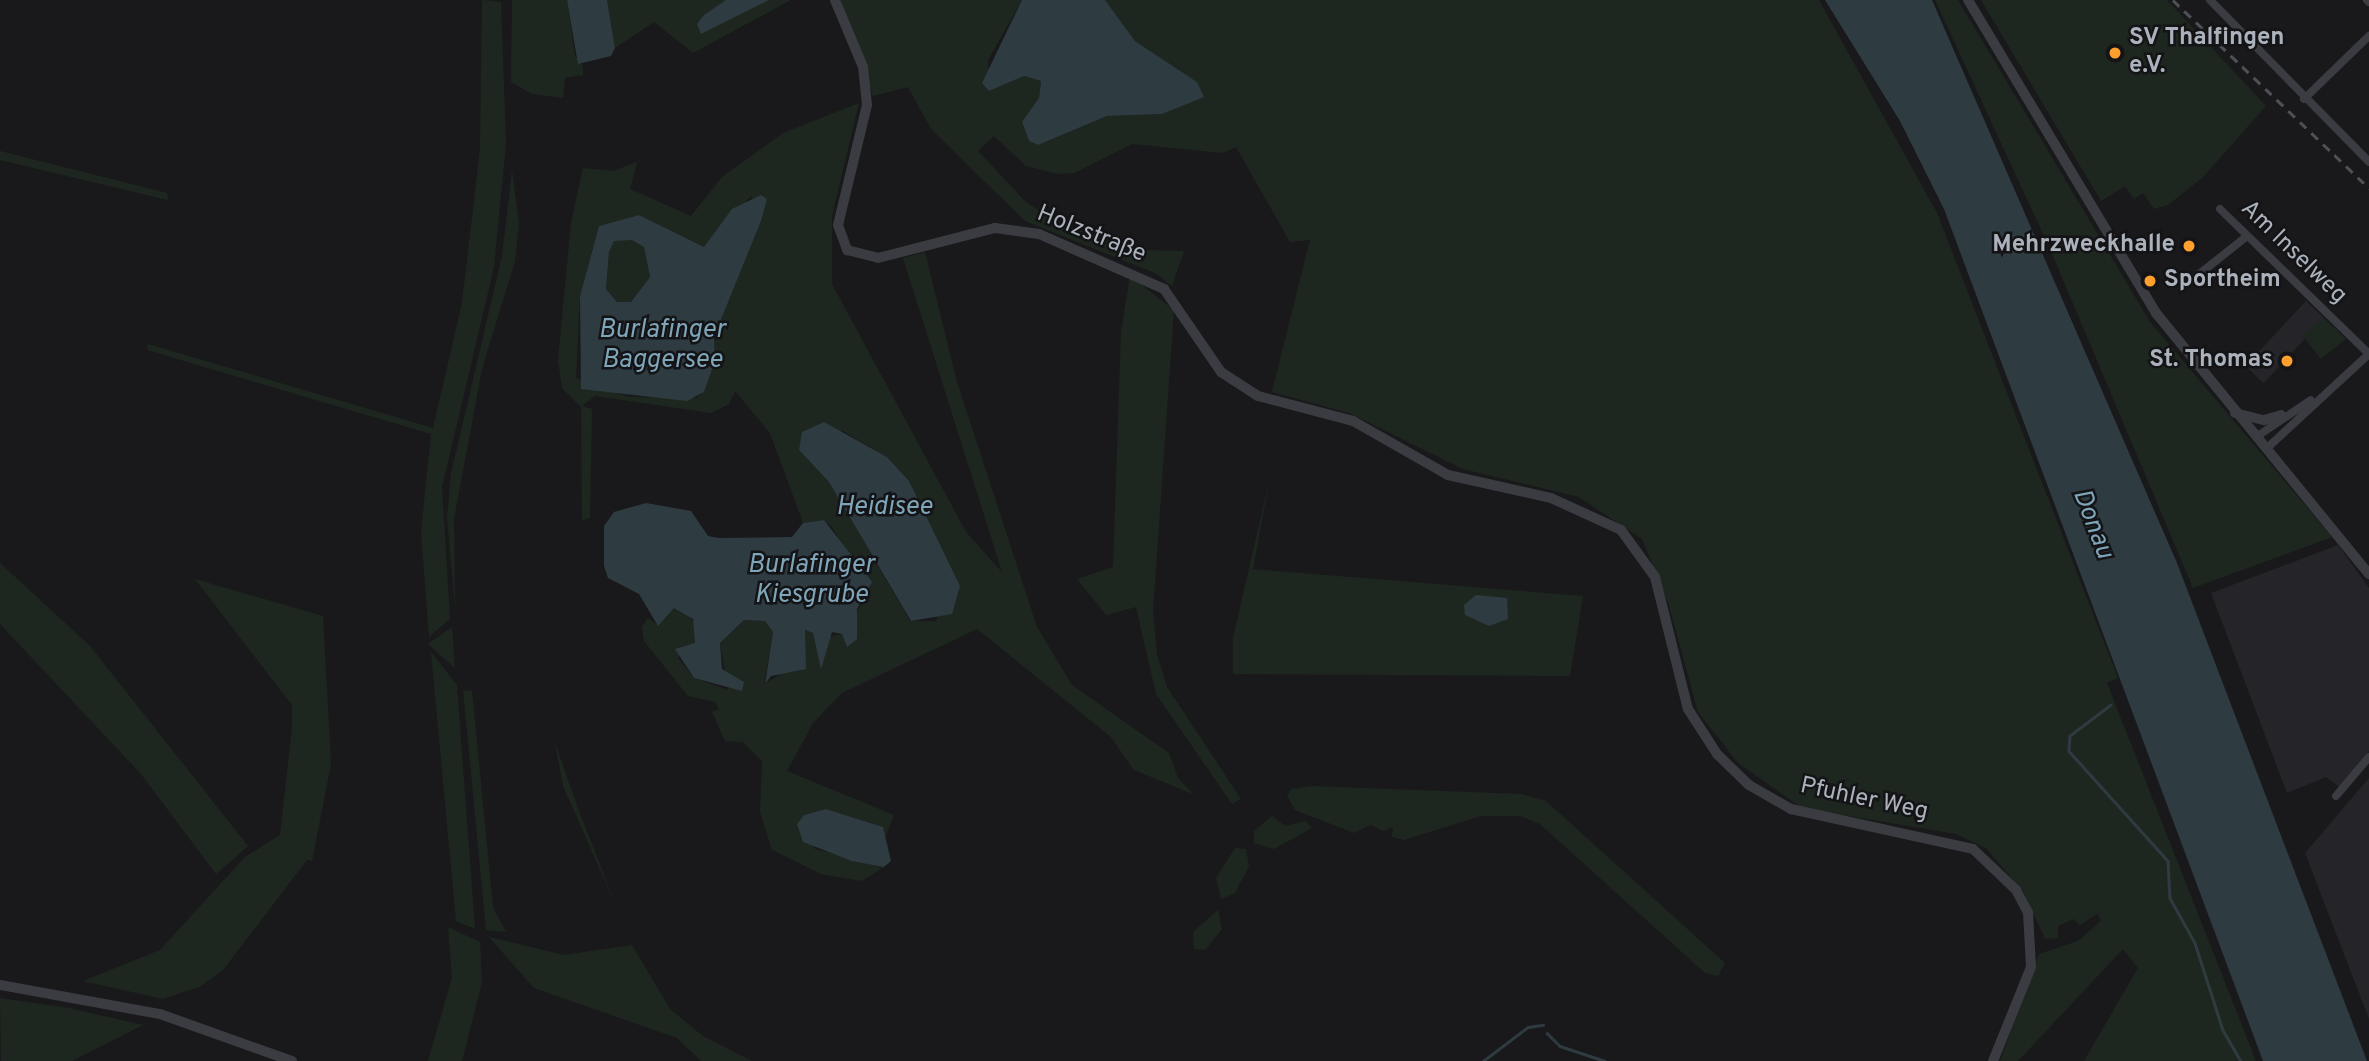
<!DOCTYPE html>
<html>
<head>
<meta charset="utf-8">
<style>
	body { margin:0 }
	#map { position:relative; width:2369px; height:1061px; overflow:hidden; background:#19191c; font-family:Overpass,sans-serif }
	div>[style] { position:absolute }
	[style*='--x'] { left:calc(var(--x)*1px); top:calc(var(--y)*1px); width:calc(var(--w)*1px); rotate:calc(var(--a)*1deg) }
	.built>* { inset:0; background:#252529; transform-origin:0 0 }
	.green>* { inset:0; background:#1e271f }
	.water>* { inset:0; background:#2e3b41 }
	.stream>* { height:2.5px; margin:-1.25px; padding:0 1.25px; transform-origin:1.25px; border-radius:1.25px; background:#2e3b41 }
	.minor>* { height:8px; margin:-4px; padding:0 4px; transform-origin:4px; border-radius:4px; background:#3a3c41 }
	.tertiary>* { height:10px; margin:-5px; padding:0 5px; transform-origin:5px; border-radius:5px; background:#3a3c41 }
	.rail>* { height:2.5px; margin-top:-1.25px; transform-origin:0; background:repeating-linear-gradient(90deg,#4d5056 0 9px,transparent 0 16px) }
	.dots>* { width:19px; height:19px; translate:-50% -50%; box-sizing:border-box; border:4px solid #141417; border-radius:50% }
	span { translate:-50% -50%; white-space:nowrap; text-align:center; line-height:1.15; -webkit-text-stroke:5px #141417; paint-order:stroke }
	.poi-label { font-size:24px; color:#abb2bc; font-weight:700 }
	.left { translate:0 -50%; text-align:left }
	.right { translate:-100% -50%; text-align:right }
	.street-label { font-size:24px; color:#abb2bc }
	.water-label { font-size:26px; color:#7fa5b9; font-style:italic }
</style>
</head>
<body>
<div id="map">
	<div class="built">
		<i style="left:2306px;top:301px;width:25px;height:89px;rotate:43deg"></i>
		<i style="clip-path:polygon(2338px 545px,2369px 588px,2369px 751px,2339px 787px,2326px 777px,2287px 793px,2211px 593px)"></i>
		<i style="clip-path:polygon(2369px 778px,2369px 1019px,2305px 853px)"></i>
	</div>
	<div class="green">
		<i style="clip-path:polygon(482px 0,501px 2px,506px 144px,494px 267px,442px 487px,450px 619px,429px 637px,421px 532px,431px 434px,147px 350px,148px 344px,433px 428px,462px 303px,480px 149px)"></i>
		<i style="clip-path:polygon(512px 0,567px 0,575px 56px,583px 66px,583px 75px,565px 78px,563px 98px,532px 94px,511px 82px)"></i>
		<i style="clip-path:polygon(607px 0,791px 0,693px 53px,654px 22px,615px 48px)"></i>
		<i style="clip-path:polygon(841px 0,1022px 0,988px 60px,989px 91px,1024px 76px,1041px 81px,1039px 98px,1022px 123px,1029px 141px,1038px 145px,1107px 116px,1162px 114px,1197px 82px,1135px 41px,1105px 0,1819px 0,1937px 213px,2118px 678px,2107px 683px,2256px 1061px,2084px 1061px,2138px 968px,2123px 949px,2018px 1061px,2000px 1061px,2039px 954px,2078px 941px,2101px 921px,2097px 914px,2080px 925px,2074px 919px,2058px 926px,2058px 938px,2045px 939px,2024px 893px,1987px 849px,1956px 834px,1802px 808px,1738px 763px,1698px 712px,1668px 602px,1642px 539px,1579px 497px,1463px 469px,1349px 413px,1272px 392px,1310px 240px,1290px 242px,1236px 147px,1222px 153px,1132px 144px,1074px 173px,1058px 174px,1026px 166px,994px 136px,978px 151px,1026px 202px,1055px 221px,1141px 250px,1184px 251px,1172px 286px,1155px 273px,1025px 221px,931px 129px,908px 87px,873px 96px)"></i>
		<i style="clip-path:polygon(1935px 0,1958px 0,2150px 322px,2332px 537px,2193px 588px,2050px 249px)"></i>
		<i style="clip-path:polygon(1981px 0,2167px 0,2266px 106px,2202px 178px,2168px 205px,2154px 209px,2143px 193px,2134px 199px,2125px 186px,2101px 201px)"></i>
		<i style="clip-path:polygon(evenodd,859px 103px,832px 216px,832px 284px,966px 532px,1002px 572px,903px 258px,925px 252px,957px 382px,1037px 627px,1072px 685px,1169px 753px,1178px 778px,1193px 794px,1134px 770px,1111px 737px,977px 629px,842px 693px,813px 723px,787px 771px,894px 815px,883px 842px,883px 827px,826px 809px,804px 815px,797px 824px,815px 849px,884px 867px,862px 881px,821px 874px,772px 850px,760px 812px,762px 761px,743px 742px,725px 741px,712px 712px,719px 709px,715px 702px,688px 696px,644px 641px,642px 627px,648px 618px,658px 625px,674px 608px,682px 609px,698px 626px,695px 643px,678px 658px,694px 678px,728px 690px,720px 643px,744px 620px,765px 621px,773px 632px,764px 684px,788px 670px,805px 668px,804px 630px,813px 633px,821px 666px,827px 637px,842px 634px,867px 596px,833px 528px,824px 520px,803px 523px,770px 433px,735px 391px,729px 404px,711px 413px,595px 396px,582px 406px,592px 409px,590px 518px,582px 520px,581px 407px,562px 388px,558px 360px,571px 223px,583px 168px,613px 171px,637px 162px,630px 189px,691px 216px,722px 177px,783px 133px,859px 103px,751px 196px,761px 221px,714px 337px,715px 361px,704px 392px,696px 398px,629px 397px,576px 378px,580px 296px,599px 226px,639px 215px,704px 247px,751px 196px,859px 103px,843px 431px,887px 457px,909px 481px,953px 574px,936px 621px,910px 621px,829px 482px,799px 450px,843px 431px)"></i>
		<i style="clip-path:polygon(0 151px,167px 193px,168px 200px,0 160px)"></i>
		<i style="clip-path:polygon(512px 170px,519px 223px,515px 261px,482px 369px,454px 519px,455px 607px,447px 517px,451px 474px,502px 256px)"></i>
		<i style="clip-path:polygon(632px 239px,644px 247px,650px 277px,631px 302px,617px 302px,606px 289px,609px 252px,614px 240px)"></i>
		<i style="clip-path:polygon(1130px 276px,1174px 310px,1153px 610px,1157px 654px,1167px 687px,1241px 799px,1232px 804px,1156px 694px,1136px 607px,1106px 615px,1077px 579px,1113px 567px,1121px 332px)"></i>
		<i style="clip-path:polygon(2324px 318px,2346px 339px,2321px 359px,2302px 335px)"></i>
		<i style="clip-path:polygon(1269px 482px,1253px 569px,1583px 596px,1570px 676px,1233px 674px,1233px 638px)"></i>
		<i style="clip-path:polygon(0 563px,90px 646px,248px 846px,216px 874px,141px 774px,0 624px)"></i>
		<i style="clip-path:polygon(195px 579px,323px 616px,331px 764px,312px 861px,307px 860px,223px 970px,201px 986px,163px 999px,83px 981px,160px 950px,245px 857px,280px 835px,292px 729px,292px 705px)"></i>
		<i style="clip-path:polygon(452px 627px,455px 668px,428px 644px)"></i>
		<i style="clip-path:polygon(431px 652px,457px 685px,475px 929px,456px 921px)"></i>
		<i style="clip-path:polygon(463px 690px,472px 691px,493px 907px,506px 932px,486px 930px)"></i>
		<i style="clip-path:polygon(555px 743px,579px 811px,614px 901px,563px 786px)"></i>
		<i style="clip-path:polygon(1312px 786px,1521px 794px,1546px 801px,1725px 963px,1718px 976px,1705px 973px,1540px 824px,1520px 816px,1481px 816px,1404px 840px,1392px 837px,1393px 827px,1383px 831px,1371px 825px,1354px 833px,1295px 810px,1287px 796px,1291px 789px)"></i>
		<i style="clip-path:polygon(1272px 816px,1285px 826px,1306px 821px,1312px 828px,1274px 849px,1254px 843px,1254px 831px)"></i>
		<i style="clip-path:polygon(1235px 848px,1246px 849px,1249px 866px,1235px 893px,1221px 899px,1216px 878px)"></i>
		<i style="clip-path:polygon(1218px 910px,1222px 929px,1205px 950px,1194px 949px,1193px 932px)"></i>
		<i style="clip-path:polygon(448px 927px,480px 942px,482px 982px,462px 1061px,428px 1061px,452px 978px)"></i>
		<i style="clip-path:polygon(489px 937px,564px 955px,632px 945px,670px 1009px,703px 1036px,752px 1061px,701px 1061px,677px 1038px,534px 988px)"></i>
		<i style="clip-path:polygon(0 998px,69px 1008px,143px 1025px,72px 1061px,1px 1061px)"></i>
	</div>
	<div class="water">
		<i style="clip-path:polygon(567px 0,607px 0,615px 48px,611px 56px,578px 64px)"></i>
		<i style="clip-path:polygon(726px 0,769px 0,701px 34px,697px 24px,704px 15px)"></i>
		<i style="clip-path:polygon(1022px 0,1105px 0,1135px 41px,1197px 82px,1204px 97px,1162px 114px,1107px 116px,1038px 145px,1029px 141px,1022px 122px,1039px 98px,1041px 81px,1024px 76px,989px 91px,982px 83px)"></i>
		<i style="clip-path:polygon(1825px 0,1932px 0,2177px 563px,2367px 1061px,2263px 1061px,1944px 209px,1900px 121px)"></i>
		<i style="clip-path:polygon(evenodd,761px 195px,767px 199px,761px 221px,714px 337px,715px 361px,704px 392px,687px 401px,581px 389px,580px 296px,599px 226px,639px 215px,704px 247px,732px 209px,761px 195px,632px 240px,644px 247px,650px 277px,631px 302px,617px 302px,606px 289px,609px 252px,614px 241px,632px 240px)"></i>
		<i style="clip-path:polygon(824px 422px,887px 457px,909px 481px,960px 586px,952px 614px,911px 621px,829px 482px,799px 450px,802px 432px)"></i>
		<i style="clip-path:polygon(646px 503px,691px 511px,708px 536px,719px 538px,792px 537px,803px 523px,824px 520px,872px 582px,857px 609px,857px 639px,847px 647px,842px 634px,832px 632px,821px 669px,813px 633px,805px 630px,806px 669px,771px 676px,765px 684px,773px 632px,765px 621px,744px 620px,720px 643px,722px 669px,744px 682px,742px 691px,694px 678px,675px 649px,695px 643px,693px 619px,674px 608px,658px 626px,639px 594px,608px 578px,604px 566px,604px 526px,614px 512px)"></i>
		<i style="clip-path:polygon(1476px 595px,1507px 598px,1508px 619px,1489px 626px,1465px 615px,1464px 605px)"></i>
		<i style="clip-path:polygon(826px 809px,883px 827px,891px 861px,884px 867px,852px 861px,803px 842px,797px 824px,804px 815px)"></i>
	</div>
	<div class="stream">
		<i style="--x:2111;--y:705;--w:51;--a:142.9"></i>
		<i style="--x:2070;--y:736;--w:15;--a:94"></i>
		<i style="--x:2069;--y:751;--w:148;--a:48"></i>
		<i style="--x:2168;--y:861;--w:37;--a:87"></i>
		<i style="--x:2170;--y:898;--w:51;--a:60.9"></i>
		<i style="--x:2195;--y:943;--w:91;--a:72.2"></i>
		<i style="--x:2223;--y:1030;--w:36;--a:60"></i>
		<i style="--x:1547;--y:1033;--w:18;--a:45"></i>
		<i style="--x:1560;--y:1046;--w:47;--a:18.4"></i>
		<i style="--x:1483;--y:1061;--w:56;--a:-37.1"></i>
		<i style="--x:1528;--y:1027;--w:15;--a:-8"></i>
	</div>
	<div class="minor">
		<i style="--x:2210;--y:0;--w:227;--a:45.5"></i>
		<i style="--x:2367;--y:0;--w:3;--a:45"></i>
		<i style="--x:2304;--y:99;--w:91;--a:-44.1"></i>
		<i style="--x:2220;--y:209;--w:208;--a:44.2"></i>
		<i style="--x:2188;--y:283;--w:75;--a:-38.5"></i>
		<i style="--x:2256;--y:437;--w:66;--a:-33.9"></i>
		<i style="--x:2266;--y:449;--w:140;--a:-42.7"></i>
		<i style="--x:2336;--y:796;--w:51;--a:-49.8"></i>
	</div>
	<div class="tertiary">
		<i style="--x:835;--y:0;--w:73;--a:67.3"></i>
		<i style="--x:863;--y:67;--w:38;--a:84"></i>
		<i style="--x:867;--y:105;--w:123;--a:103.6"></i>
		<i style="--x:838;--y:225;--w:27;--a:70"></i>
		<i style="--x:847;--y:250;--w:32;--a:14"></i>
		<i style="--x:878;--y:258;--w:121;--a:-14.4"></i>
		<i style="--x:995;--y:228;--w:44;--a:7.8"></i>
		<i style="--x:1039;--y:234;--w:137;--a:23.7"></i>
		<i style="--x:1164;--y:289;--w:101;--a:55.5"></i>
		<i style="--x:1221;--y:372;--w:44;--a:33"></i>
		<i style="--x:1258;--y:396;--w:98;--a:14.7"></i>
		<i style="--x:1353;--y:421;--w:109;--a:29.6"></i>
		<i style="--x:1448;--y:475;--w:106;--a:12.6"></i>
		<i style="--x:1551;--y:498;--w:77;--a:24.6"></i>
		<i style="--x:1621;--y:530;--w:58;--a:54.1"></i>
		<i style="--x:1655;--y:577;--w:136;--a:76"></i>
		<i style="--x:1688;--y:709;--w:54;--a:57.2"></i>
		<i style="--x:1717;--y:754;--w:45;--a:44.1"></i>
		<i style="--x:1749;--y:785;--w:48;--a:29.7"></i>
		<i style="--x:1791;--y:809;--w:186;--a:12.4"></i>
		<i style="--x:1973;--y:849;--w:59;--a:43.6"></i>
		<i style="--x:2016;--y:890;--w:26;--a:62"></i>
		<i style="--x:2028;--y:913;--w:54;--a:86.8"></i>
		<i style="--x:2031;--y:967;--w:101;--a:112"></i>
		<i style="--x:1968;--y:0;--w:365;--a:59"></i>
		<i style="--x:2156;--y:313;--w:337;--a:50.8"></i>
		<i style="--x:2235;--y:413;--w:30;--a:14"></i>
		<i style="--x:2264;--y:420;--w:18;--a:-16"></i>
		<i style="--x:0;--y:985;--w:163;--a:10.3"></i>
		<i style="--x:160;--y:1014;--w:140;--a:19.6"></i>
	</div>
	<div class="rail">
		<i style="--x:2173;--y:0;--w:272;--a:43.8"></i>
	</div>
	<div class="dots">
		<i style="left:2115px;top:53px;background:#ffa02e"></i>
		<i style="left:2189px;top:246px;background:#ffa02e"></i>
		<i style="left:2150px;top:281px;background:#ffa02e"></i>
		<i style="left:2287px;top:361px;background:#ffa02e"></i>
	</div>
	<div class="poi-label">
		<span class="left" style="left:2129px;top:53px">SV Thalfingen<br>e.V.</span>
		<span class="right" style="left:2175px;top:246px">Mehrzweckhalle</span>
		<span class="left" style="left:2164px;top:281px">Sportheim</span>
		<span class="right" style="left:2273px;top:361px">St. Thomas</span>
	</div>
	<div class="street-label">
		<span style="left:1091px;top:235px;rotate:22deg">Holzstraße</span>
		<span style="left:2293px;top:253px;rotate:44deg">Am Inselweg</span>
		<span style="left:1864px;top:800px;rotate:12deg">Pfuhler Weg</span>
	</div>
	<div class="water-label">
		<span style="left:662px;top:346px">Burlafinger<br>Baggersee</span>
		<span style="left:884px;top:508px">Heidisee</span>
		<span style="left:2092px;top:524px;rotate:69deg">Donau</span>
		<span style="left:811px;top:581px">Burlafinger<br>Kiesgrube</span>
	</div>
</div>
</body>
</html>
